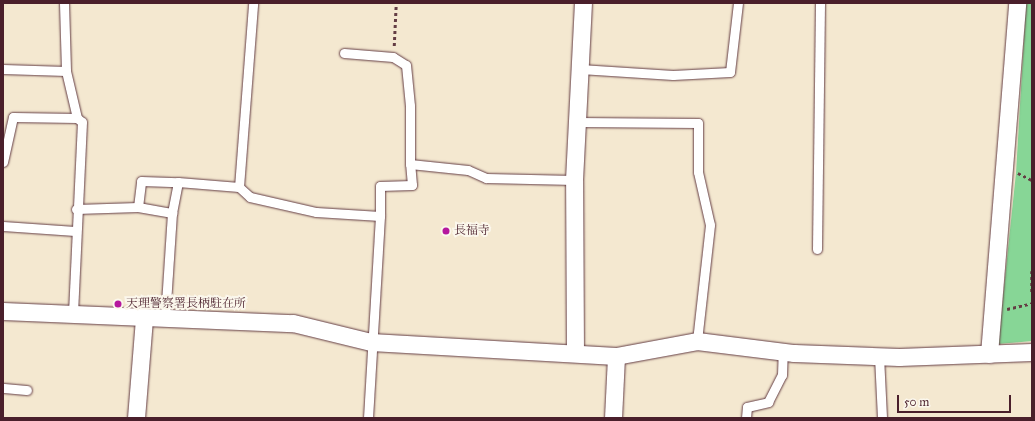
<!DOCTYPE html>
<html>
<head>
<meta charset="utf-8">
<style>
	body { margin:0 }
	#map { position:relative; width:1035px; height:421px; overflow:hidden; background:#f4e8d0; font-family:"IM FELL Great Primer","Noto Serif JP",serif }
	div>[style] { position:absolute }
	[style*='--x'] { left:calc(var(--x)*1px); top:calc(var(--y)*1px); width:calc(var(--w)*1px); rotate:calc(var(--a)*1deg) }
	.green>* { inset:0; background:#87d696 }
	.path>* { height:2.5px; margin-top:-1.25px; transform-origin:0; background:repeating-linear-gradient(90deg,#643d44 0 3px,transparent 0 6px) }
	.roads { filter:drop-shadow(0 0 1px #643d44) drop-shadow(0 0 1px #643d44) }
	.service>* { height:9px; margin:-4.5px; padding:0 4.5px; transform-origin:4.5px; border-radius:4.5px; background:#fff }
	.minor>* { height:17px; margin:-8.5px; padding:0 8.5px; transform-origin:8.5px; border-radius:8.5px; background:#fff }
	.dots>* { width:11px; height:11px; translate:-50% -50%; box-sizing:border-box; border:2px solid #fbf7ec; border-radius:50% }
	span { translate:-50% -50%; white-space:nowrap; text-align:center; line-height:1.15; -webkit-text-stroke:4px #fbf7ec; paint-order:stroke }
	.poi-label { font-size:12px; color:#4a1f2b }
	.left { translate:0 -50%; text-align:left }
	.frame { position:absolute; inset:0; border:4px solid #4a1f2b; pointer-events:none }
	.scale { position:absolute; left:897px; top:395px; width:114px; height:18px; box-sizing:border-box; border:2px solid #4a1f2b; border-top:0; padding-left:5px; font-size:12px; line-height:14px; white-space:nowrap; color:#4a1f2b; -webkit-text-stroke:3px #fbf7ec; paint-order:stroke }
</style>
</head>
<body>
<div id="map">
	<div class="green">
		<i style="clip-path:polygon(1026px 3px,1032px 3px,1032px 341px,998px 344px,1016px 173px)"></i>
	</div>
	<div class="path">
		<i style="--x:394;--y:46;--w:43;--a:-87.3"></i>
		<i style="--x:1018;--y:173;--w:16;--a:27"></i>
		<i style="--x:1032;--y:271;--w:21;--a:90"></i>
		<i style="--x:1007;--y:309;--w:26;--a:-13"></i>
	</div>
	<div class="roads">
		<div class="service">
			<i style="--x:64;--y:3;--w:68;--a:88.3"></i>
			<i style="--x:344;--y:53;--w:49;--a:4.7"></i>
			<i style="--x:393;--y:57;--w:15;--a:32"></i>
			<i style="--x:406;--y:65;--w:41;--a:84.4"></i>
			<i style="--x:410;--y:106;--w:58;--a:90"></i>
			<i style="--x:3;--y:69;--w:63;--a:1.8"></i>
			<i style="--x:66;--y:71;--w:48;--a:76.8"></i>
			<i style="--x:77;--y:118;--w:6;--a:39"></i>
			<i style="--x:82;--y:122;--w:192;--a:92.7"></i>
			<i style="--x:580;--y:69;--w:93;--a:3.7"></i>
			<i style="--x:673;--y:75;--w:57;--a:-3"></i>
			<i style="--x:730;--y:72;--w:69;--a:-83.4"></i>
			<i style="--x:577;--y:122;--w:121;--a:0.5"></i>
			<i style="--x:698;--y:123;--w:49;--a:90"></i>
			<i style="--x:698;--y:172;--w:54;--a:77.2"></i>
			<i style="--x:710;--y:225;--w:117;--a:96.4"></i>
			<i style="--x:3;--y:162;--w:46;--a:-77.5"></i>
			<i style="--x:13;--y:117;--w:64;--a:0.9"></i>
			<i style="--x:178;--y:182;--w:61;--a:4.7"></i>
			<i style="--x:239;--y:187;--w:15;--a:42"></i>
			<i style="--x:250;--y:197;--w:68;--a:12.8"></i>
			<i style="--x:316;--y:212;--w:64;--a:3.6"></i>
			<i style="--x:380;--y:216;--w:30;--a:-90"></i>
			<i style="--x:380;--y:186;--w:32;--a:-2"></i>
			<i style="--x:412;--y:185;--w:21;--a:-95"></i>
			<i style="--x:410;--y:164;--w:58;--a:5.9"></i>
			<i style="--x:468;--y:170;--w:20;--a:24"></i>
			<i style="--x:486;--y:178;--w:88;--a:1.3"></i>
			<i style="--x:239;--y:187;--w:185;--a:-85.6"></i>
			<i style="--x:138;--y:207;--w:35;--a:10"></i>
			<i style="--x:76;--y:209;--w:62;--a:-1.8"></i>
			<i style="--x:138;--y:207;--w:26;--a:-83"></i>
			<i style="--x:141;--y:181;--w:37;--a:2"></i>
			<i style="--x:178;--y:182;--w:32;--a:101"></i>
			<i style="--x:172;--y:213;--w:106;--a:93.8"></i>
			<i style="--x:3;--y:226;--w:72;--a:4"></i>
			<i style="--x:817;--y:249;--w:246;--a:-89.3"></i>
			<i style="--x:879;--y:356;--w:62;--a:87.2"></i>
			<i style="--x:3;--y:388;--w:24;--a:5"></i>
			<i style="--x:368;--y:418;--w:202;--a:-86.6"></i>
			<i style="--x:746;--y:418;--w:11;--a:-85"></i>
			<i style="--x:747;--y:407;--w:22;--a:-13"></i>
			<i style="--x:768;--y:402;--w:30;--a:-63"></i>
			<i style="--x:782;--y:375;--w:24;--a:-88"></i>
		</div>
		<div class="minor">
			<i style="--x:3;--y:311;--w:290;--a:2.4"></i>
			<i style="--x:293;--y:323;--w:80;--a:13.7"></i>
			<i style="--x:371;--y:342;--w:245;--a:3.3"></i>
			<i style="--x:616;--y:356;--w:82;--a:-10.5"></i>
			<i style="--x:697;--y:341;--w:98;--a:7.1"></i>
			<i style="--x:794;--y:353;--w:105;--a:2.2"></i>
			<i style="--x:899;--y:357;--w:133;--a:-2.2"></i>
			<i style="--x:575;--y:353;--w:173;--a:-90.3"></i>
			<i style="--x:574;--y:180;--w:177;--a:-87.1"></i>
			<i style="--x:989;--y:354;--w:352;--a:-85.4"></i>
			<i style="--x:136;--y:418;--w:100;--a:-85.4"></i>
			<i style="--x:613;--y:418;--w:62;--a:-87.2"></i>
		</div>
	</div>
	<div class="dots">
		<i style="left:446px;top:231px;background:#b5179e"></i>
		<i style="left:118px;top:304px;background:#b5179e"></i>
	</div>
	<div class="poi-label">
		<span class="left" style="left:454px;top:231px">長福寺</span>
		<span class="left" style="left:126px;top:304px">天理警察署長柄駐在所</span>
	</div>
	<div class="frame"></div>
	<div class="scale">50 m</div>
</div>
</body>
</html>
